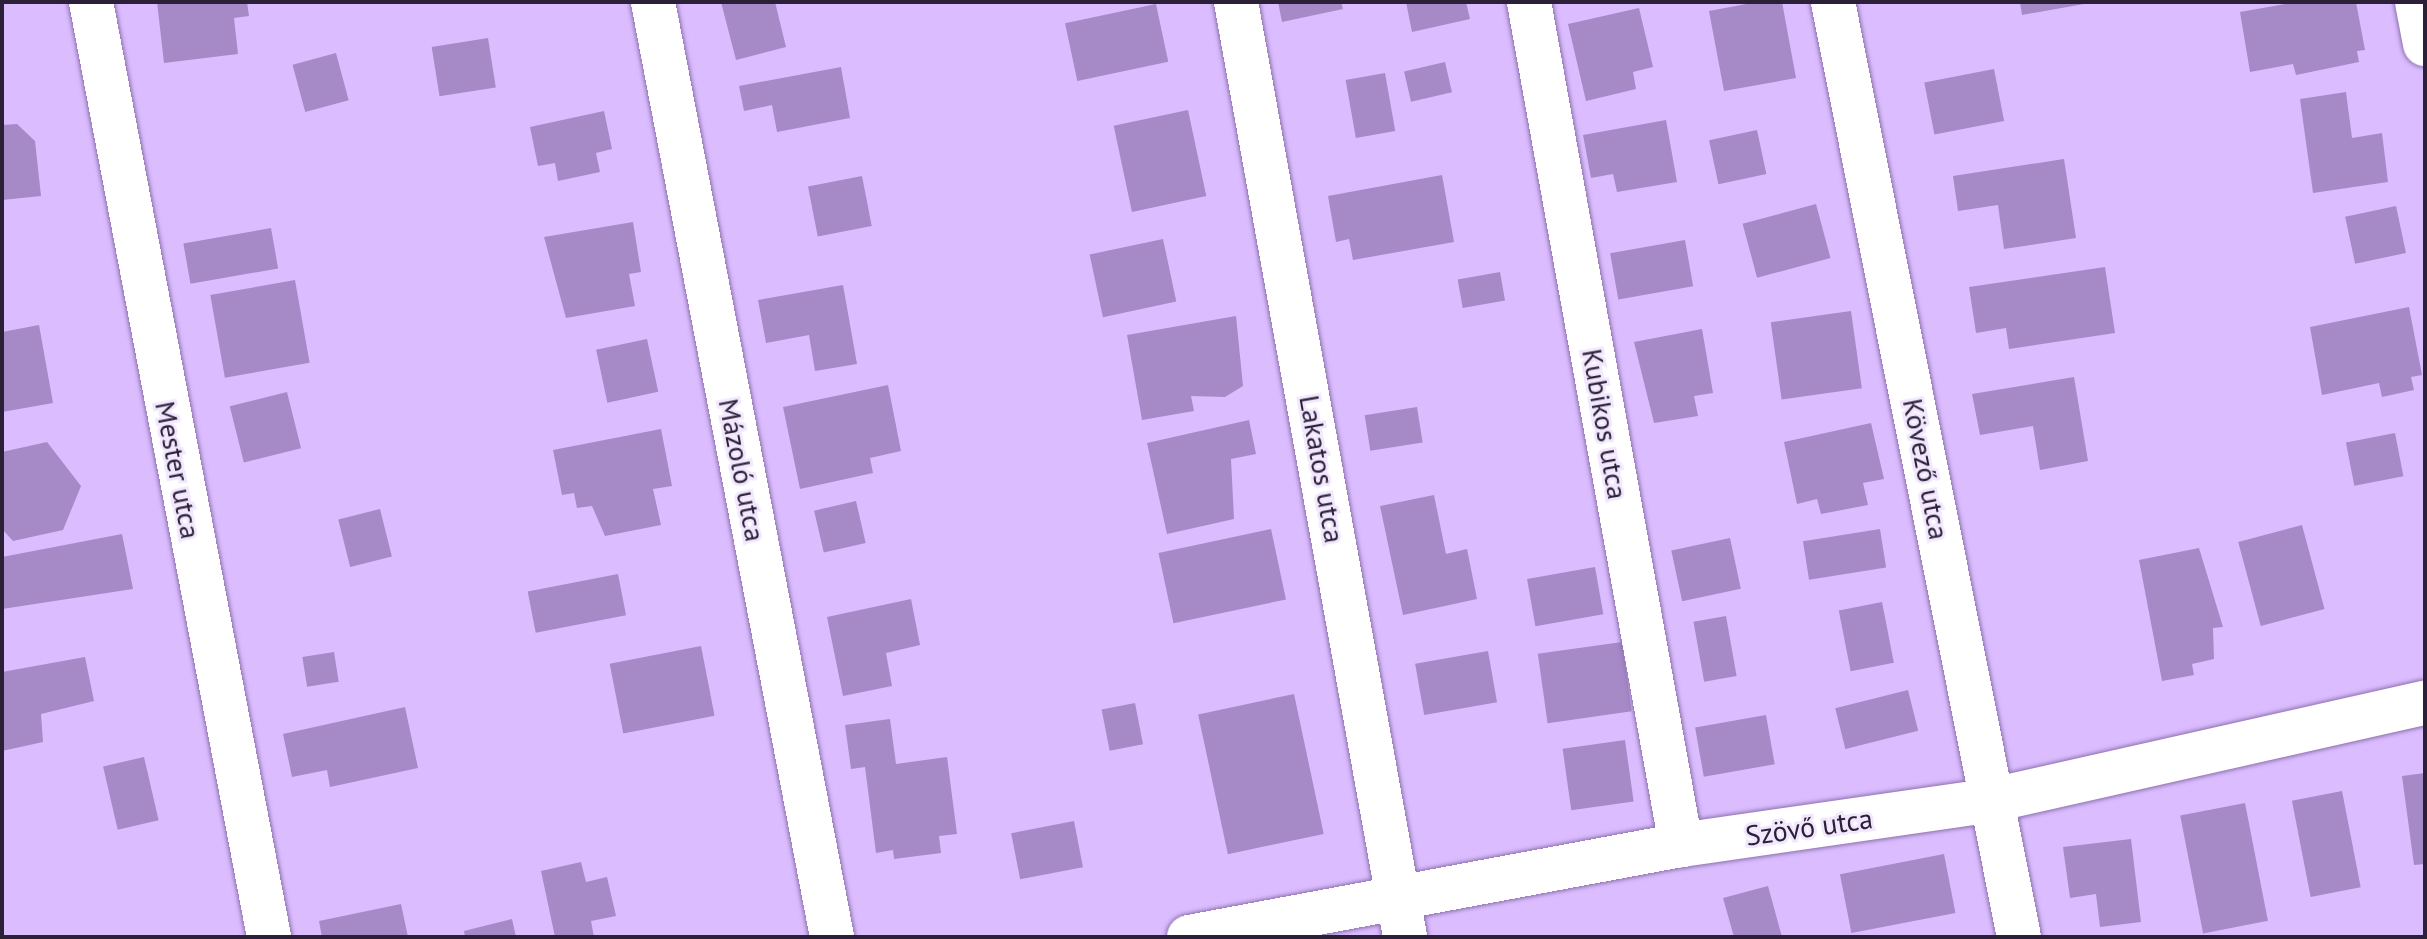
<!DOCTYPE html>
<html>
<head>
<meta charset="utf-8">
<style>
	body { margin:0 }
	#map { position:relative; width:2427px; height:939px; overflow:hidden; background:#dbbdff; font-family:"PT Sans",sans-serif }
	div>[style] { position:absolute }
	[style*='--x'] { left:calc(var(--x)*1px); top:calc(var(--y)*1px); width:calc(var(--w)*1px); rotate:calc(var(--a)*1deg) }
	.building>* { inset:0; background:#a689c7; transform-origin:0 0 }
	.roads { filter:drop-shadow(0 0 2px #8e71ae) drop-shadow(0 0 2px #8e71ae) }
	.minor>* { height:44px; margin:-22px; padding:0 22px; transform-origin:22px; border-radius:22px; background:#fff }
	span { translate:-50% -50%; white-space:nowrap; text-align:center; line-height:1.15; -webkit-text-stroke:6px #f1e8fd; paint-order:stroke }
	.street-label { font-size:28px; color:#2c2039 }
	.frame { position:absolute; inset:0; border:4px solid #2c2039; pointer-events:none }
</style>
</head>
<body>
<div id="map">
	<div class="building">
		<i style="clip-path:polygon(157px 2px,247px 2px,249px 16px,234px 18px,238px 54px,164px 63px)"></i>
		<i style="clip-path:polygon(721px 2px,775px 2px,786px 47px,736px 60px)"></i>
		<i style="clip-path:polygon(1278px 2px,1341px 2px,1343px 9px,1282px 22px)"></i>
		<i style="clip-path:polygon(1406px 2px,1466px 2px,1470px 19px,1412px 32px)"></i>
		<i style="clip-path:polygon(1757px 2px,1782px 2px,1796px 78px,1724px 91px,1709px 11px)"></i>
		<i style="clip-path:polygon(2020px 2px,2084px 2px,2084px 4px,2022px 15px)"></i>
		<i style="clip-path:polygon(2296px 2px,2356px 2px,2365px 50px,2357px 51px,2359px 62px,2296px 75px,2293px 64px,2250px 72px,2240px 12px)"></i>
		<i style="left:1156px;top:4px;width:59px;height:93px;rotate:78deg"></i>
		<i style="clip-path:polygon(1639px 8px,1653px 67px,1633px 72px,1636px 89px,1586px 101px,1568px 24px)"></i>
		<i style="left:488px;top:38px;width:50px;height:57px;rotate:81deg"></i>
		<i style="left:336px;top:53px;width:49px;height:45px;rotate:75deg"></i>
		<i style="left:1445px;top:62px;width:31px;height:42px;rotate:77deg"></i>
		<i style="clip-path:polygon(841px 67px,850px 118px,777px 132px,772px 105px,744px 111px,739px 86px)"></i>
		<i style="left:1994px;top:69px;width:53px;height:71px;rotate:79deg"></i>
		<i style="left:1385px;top:73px;width:59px;height:40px;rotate:80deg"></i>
		<i style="clip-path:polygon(2346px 92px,2352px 138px,2382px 133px,2388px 182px,2313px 193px,2300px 99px)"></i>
		<i style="left:1188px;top:110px;width:88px;height:76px;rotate:78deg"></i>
		<i style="clip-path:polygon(604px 111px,612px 149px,596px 153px,600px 172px,558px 181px,555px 163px,538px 166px,530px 127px)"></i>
		<i style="clip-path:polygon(1666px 120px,1677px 182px,1617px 192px,1613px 174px,1591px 178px,1583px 135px)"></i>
		<i style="clip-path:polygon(17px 124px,35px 141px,41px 196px,2px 200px,2px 125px)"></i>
		<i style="left:1757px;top:130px;width:45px;height:49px;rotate:78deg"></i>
		<i style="clip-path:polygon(2064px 159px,2076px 238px,2004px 249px,1998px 205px,1958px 211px,1953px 176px)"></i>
		<i style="clip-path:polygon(1442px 175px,1454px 242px,1353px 260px,1349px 239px,1336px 242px,1328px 196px)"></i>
		<i style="left:862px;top:176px;width:51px;height:55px;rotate:79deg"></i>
		<i style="left:1816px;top:204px;width:56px;height:76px;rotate:75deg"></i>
		<i style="left:2396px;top:206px;width:48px;height:52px;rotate:78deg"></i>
		<i style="clip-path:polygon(633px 222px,641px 272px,629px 274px,635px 306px,566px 318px,544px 237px)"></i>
		<i style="left:271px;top:228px;width:41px;height:89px;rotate:80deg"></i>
		<i style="left:1163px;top:239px;width:64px;height:75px;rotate:78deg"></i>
		<i style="left:1685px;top:240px;width:47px;height:76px;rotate:80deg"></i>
		<i style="clip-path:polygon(2105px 267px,2115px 333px,2009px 349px,2006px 328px,1976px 333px,1969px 287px)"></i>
		<i style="left:1500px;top:272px;width:29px;height:43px;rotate:80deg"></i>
		<i style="left:295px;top:280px;width:84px;height:86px;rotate:80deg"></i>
		<i style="clip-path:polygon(843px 285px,857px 364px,815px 371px,809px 335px,766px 343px,758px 300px)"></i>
		<i style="clip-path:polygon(2409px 307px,2422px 375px,2411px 377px,2414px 390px,2382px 397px,2379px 383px,2322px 395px,2310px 327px)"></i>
		<i style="left:1851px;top:311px;width:78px;height:81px;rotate:82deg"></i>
		<i style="clip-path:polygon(1236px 316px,1243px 386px,1225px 397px,1191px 396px,1194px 411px,1142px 420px,1127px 335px)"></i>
		<i style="clip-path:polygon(39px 325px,53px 403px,2px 412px,2px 332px)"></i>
		<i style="clip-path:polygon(1702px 329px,1713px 393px,1694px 396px,1698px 416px,1654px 423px,1634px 342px)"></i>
		<i style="left:647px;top:339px;width:54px;height:52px;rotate:78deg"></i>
		<i style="clip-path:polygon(2074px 377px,2088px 461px,2040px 470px,2033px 426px,1980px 435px,1972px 394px)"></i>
		<i style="clip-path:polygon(888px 385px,901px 451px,870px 458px,873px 473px,800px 489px,783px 407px)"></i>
		<i style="left:287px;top:392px;width:58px;height:59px;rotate:76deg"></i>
		<i style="left:1417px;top:407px;width:36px;height:53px;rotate:81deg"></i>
		<i style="clip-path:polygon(1249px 420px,1256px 454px,1231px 459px,1234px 519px,1167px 534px,1147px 443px)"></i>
		<i style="clip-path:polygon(1871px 423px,1884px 479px,1863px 483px,1868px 505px,1821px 514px,1817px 499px,1797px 504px,1784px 442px)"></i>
		<i style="clip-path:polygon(661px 429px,672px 486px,653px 489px,661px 525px,605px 536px,592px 506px,577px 508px,574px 493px,562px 495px,553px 450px)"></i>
		<i style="left:2395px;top:433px;width:44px;height:50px;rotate:79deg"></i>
		<i style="clip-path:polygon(47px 442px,81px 486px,63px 530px,13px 541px,2px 529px,2px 452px)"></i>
		<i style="clip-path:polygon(1434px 495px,1446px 554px,1467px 549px,1477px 599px,1403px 615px,1380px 506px)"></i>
		<i style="left:856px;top:501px;width:43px;height:43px;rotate:77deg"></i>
		<i style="left:380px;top:509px;width:49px;height:43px;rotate:76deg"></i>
		<i style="left:2302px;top:525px;width:87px;height:66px;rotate:75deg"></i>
		<i style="left:1271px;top:529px;width:72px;height:115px;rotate:78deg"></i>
		<i style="left:1880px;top:529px;width:39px;height:78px;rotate:81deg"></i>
		<i style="clip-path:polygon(122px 534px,133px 589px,2px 609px,2px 557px)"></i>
		<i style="left:1730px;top:538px;width:52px;height:60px;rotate:78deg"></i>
		<i style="clip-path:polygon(2199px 548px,2223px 627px,2213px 628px,2214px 659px,2192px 664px,2194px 675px,2162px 681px,2139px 560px)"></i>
		<i style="left:1595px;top:567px;width:48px;height:69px;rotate:80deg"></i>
		<i style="left:618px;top:574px;width:42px;height:92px;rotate:79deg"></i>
		<i style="clip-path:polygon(911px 599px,920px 645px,886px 653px,892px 686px,843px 696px,827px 617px)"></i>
		<i style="left:1882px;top:602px;width:62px;height:44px;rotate:79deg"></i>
		<i style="left:1726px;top:616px;width:61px;height:33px;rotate:80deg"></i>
		<i style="left:1622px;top:642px;width:70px;height:85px;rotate:82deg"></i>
		<i style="left:701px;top:646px;width:71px;height:93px;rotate:79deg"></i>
		<i style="left:1488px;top:651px;width:52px;height:74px;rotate:80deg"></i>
		<i style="left:334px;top:652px;width:30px;height:32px;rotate:81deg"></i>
		<i style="clip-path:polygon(85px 657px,94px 701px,41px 714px,43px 742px,2px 751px,2px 672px)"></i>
		<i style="left:1908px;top:690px;width:42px;height:75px;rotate:76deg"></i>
		<i style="left:1294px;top:694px;width:143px;height:98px;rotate:78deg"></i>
		<i style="left:1135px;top:703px;width:42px;height:34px;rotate:79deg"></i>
		<i style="clip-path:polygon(405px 707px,418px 768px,330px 787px,327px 770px,292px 777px,283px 734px)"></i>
		<i style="left:1766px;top:715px;width:50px;height:72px;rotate:80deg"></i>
		<i style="clip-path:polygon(890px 719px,896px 764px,947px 757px,957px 834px,939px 836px,941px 853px,894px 859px,893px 850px,876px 853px,865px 767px,851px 769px,845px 725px)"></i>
		<i style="left:1625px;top:740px;width:62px;height:63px;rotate:82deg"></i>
		<i style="left:144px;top:757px;width:65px;height:42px;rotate:77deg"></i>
		<i style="clip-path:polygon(2425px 773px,2425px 864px,2414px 865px,2402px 776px)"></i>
		<i style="left:2342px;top:791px;width:98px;height:51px;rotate:79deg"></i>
		<i style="left:2245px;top:803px;width:120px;height:66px;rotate:79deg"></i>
		<i style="left:1074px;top:821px;width:47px;height:64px;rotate:79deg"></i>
		<i style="clip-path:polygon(2131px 839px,2141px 922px,2100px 927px,2096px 894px,2070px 898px,2063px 847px)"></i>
		<i style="left:1944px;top:854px;width:60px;height:106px;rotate:79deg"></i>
		<i style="clip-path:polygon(581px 862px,586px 882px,607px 877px,616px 916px,591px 921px,594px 937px,555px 937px,541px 871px)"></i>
		<i style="clip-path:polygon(1768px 886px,1782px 937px,1734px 937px,1723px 898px)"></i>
		<i style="clip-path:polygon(401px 904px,408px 937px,322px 937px,319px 921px)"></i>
		<i style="clip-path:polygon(512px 919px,516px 937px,465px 937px,464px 931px)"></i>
	</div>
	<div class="roads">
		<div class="minor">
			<i style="--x:91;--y:2;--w:952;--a:79.22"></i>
			<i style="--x:653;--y:2;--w:952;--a:79.16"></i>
			<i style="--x:1236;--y:2;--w:950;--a:79.75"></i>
			<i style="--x:1529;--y:2;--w:857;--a:79.78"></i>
			<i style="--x:1833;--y:2;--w:953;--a:78.75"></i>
			<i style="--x:2417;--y:2;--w:43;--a:79.2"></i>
			<i style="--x:1189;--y:937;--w:501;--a:-10.59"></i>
			<i style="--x:1681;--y:845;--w:315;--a:-8.2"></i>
			<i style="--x:1993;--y:800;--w:443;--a:-12.7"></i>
		</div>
	</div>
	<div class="street-label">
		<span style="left:1605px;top:424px;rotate:80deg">Kubikos utca</span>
		<span style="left:1322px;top:469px;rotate:80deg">Lakatos utca</span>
		<span style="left:1926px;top:469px;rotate:79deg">Kövező utca</span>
		<span style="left:178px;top:470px;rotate:79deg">Mester utca</span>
		<span style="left:742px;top:470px;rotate:79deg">Mázoló utca</span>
		<span style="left:1809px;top:827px;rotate:-8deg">Szövő utca</span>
	</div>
	<div class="frame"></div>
</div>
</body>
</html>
